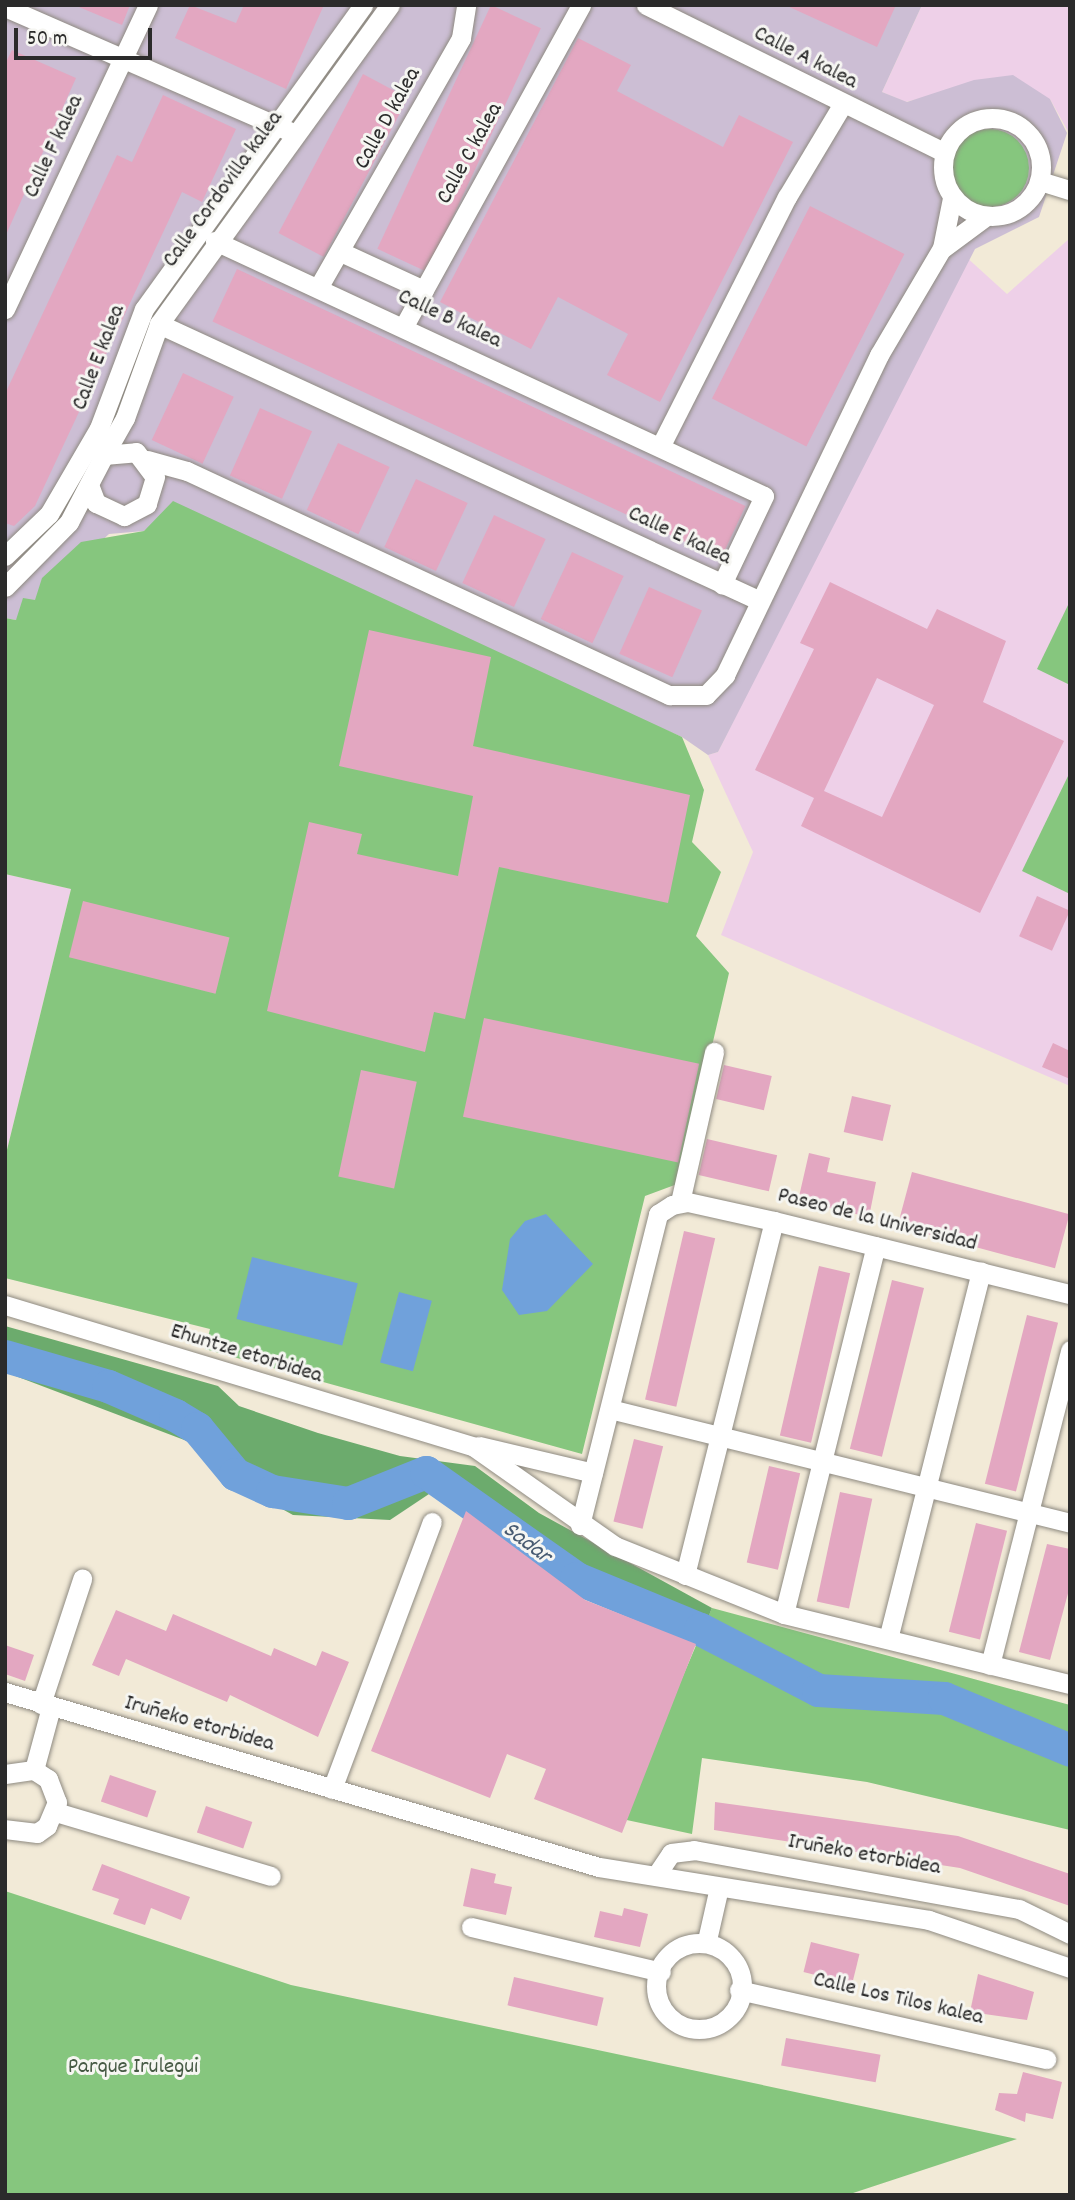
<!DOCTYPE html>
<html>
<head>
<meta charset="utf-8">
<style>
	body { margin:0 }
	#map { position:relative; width:1075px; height:2200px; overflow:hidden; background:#f2ead7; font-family:Dekko,sans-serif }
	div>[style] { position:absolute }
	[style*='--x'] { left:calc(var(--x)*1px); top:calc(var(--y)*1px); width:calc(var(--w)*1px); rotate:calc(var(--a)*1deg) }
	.built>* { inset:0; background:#eed0e8 }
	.industrial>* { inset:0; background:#ccbed4 }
	.green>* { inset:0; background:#86c67e }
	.round { border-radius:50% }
	.forest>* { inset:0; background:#6cab6d }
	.water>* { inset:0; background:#70a1db; transform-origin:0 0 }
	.river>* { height:33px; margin:-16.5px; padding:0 16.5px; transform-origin:16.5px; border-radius:16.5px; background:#70a1db }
	.building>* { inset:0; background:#e3a7c1; transform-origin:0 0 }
	.roads { filter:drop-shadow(0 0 2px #8e8a81) drop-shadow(0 0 2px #8e8a81) }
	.minor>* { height:19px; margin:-9.5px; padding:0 9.5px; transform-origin:9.5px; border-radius:9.5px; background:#fff }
	.minor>.ring { margin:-9.5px; padding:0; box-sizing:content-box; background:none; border:19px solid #fff; border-radius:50% }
	span { translate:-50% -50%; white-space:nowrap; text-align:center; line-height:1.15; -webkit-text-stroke:6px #f6f6f2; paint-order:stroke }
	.street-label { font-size:23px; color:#2b2b2b }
	.park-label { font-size:23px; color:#465a44 }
	.water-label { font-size:24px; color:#475a71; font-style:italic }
	.frame { position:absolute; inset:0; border:7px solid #2b2b2b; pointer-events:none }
	.scale { position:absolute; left:14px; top:28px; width:138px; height:32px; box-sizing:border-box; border:4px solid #2b2b2b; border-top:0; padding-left:9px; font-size:21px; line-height:24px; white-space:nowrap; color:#2b2b2b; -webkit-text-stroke:5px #f6f6f2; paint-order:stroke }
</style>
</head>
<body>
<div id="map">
	<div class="built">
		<i style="clip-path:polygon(922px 5px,1070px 5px,1070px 135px,1050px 99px,933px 95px,906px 102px,882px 92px)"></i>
		<i style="clip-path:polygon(1070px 238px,1070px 1086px,721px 935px,753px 852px,708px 755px,718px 752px,964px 255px,1007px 294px)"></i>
		<i style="clip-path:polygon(5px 874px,71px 889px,5px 1158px)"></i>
	</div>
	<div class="industrial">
		<i style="clip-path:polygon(5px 5px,922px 5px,882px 92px,907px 102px,974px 80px,1013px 75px,1050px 99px,1067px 133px,1039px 217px,975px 249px,718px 752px,708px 755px,682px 737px,164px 515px,144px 531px,109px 534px,16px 620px,5px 618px)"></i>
	</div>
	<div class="green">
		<i class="round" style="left:951px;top:129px;width:78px;height:78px"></i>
		<i style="clip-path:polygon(173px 501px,682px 737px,704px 790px,692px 842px,721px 872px,696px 936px,729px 973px,680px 1183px,645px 1196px,582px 1454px,205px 1349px,210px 1329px,5px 1278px,5px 1158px,71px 889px,5px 874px,5px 618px,16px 620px,23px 598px,35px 600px,42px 578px,81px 542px,144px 531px)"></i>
		<i style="clip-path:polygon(1070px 601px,1070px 685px,1037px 669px)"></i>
		<i style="clip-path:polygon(1070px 772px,1070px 894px,1022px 871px)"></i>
		<i style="clip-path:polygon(712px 1608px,1070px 1705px,1070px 1830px,867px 1782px,702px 1758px,692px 1834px,622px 1819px)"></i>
		<i style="clip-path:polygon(5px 1891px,291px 1985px,1017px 2139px,847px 2195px,5px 2195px)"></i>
	</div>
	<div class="forest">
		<i style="clip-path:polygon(5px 1326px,218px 1386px,239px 1406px,318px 1433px,400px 1456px,475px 1466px,539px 1513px,712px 1608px,699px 1640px,591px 1593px,435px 1490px,390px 1520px,293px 1515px,233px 1482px,208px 1449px,5px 1372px)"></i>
	</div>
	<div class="water">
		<i style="clip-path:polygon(546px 1214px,593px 1264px,547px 1311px,519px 1315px,502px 1290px,510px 1239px,525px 1221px)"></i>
		<i style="left:252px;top:1257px;width:109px;height:64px;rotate:14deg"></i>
		<i style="left:399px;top:1292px;width:34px;height:73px;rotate:15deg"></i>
	</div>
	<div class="river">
		<i style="--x:5;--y:1356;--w:107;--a:16.2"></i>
		<i style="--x:108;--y:1386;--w:73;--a:23.4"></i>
		<i style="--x:175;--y:1415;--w:26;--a:31"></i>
		<i style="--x:197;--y:1428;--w:60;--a:50.4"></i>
		<i style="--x:235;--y:1474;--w:41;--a:24.7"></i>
		<i style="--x:272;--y:1491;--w:77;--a:9"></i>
		<i style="--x:348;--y:1503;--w:84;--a:-21.7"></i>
		<i style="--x:426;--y:1472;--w:184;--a:35.2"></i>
		<i style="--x:576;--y:1578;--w:134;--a:22.4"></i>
		<i style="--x:700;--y:1629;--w:133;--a:27.3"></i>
		<i style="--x:818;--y:1690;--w:126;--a:3.6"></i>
		<i style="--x:944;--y:1698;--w:136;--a:22.4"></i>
	</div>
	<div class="building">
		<i style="clip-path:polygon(74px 5px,130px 5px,122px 25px)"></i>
		<i style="clip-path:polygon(190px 5px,236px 23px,244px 5px,324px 5px,286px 89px,175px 38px)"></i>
		<i style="left:491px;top:5px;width:55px;height:269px;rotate:25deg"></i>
		<i style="clip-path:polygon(785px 5px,896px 5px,877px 47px)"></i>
		<i style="clip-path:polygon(578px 38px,631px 65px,617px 91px,723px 147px,739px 115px,793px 142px,660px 402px,607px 375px,628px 334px,558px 297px,531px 349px,440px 302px)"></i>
		<i style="clip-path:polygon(12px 50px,76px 78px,5px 237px,5px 64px)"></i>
		<i style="left:363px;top:74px;width:51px;height:180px;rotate:28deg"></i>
		<i style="clip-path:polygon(163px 95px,236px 129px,202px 202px,182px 192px,35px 506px,14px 526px,5px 523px,5px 394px,117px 155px,132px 162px)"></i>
		<i style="left:810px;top:206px;width:106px;height:216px;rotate:27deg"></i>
		<i style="left:237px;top:269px;width:561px;height:58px;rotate:25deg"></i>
		<i style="left:183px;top:373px;width:56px;height:74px;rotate:25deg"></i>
		<i style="left:260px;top:408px;width:57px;height:74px;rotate:24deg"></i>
		<i style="left:338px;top:443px;width:57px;height:74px;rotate:25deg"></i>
		<i style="left:416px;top:479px;width:57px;height:75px;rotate:25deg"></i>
		<i style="left:494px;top:515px;width:57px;height:75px;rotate:25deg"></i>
		<i style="left:572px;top:552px;width:57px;height:74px;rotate:25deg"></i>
		<i style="clip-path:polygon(evenodd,830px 582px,927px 629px,937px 609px,1006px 641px,983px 702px,1064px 741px,980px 913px,801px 826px,814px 798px,755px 770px,814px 649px,800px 643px,830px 582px,877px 678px,934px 705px,882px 817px,824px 791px,877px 678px)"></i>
		<i style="left:649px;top:587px;width:58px;height:73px;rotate:24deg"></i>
		<i style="clip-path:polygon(369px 630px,491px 657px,473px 746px,690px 795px,668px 903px,499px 867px,465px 1019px,434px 1012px,425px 1052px,267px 1011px,309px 822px,362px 834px,357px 854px,458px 876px,473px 796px,339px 766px)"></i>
		<i style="left:1037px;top:896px;width:36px;height:44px;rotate:24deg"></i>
		<i style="left:83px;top:901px;width:151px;height:58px;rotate:14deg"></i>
		<i style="left:484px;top:1018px;width:220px;height:101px;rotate:12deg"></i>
		<i style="clip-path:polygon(1053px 1043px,1070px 1051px,1070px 1079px,1042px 1067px)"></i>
		<i style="left:724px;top:1065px;width:49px;height:35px;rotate:13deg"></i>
		<i style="left:361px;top:1070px;width:57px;height:109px;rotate:12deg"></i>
		<i style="left:852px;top:1096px;width:40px;height:37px;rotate:13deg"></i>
		<i style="left:707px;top:1139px;width:72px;height:37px;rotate:13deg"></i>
		<i style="clip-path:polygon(809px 1153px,830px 1158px,827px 1172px,876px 1182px,869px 1217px,798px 1201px)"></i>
		<i style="left:912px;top:1172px;width:163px;height:56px;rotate:15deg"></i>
		<i style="left:684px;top:1231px;width:32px;height:173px;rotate:13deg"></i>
		<i style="left:819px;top:1266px;width:32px;height:174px;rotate:13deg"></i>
		<i style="left:892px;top:1280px;width:33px;height:174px;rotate:14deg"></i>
		<i style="left:1027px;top:1315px;width:32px;height:174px;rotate:14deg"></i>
		<i style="left:634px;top:1439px;width:30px;height:85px;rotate:14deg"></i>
		<i style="left:769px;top:1466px;width:32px;height:99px;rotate:13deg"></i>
		<i style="left:840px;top:1492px;width:33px;height:112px;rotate:12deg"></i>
		<i style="clip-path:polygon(466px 1511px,585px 1600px,696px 1644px,622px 1833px,534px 1799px,546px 1769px,507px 1754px,490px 1798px,371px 1751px)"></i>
		<i style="left:976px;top:1523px;width:32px;height:112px;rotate:14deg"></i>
		<i style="clip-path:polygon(1047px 1544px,1070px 1549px,1070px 1586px,1050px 1660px,1019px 1652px)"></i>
		<i style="clip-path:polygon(116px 1610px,166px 1631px,173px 1614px,271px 1656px,274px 1648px,316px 1666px,322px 1651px,349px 1662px,318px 1737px,230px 1695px,227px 1702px,126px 1659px,119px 1676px,92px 1665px)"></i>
		<i style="clip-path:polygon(5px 1645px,34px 1655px,25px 1681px,5px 1674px)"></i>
		<i style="left:110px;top:1775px;width:49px;height:28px;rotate:19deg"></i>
		<i style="clip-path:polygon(715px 1802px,958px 1836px,1070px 1874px,1070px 1906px,960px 1868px,714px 1830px)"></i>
		<i style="left:206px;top:1806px;width:49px;height:28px;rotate:19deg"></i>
		<i style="clip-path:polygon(102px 1864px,190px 1897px,181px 1920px,151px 1908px,145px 1925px,113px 1914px,119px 1899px,92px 1890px)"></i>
		<i style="clip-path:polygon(471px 1868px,496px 1874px,494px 1883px,512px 1887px,506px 1915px,463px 1906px)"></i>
		<i style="clip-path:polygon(624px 1908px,648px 1914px,640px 1947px,594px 1937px,600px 1911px,622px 1916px)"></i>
		<i style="left:811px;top:1942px;width:50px;height:31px;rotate:14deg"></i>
		<i style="clip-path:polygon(978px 1974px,1034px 1992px,1027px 2020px,970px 2012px)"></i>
		<i style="left:514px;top:1977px;width:92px;height:29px;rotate:13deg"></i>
		<i style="left:786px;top:2038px;width:96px;height:28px;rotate:10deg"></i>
		<i style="clip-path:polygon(1023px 2072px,1062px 2082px,1053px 2119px,1026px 2113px,1025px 2122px,995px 2110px,999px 2093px,1017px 2094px)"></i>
	</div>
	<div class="roads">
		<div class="minor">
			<i style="--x:646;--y:5;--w:332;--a:26.3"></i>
			<i style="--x:5;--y:7;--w:310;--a:23.6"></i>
			<i class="ring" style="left:943px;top:118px;width:79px;height:79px"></i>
			<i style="--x:1040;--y:181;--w:31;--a:17"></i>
			<i style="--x:215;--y:241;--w:605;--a:24.91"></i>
			<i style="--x:764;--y:496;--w:98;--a:115.5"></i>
			<i style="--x:943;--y:248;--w:52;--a:-36.4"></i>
			<i style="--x:343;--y:253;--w:89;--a:24.6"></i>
			<i style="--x:318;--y:288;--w:288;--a:-60.2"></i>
			<i style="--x:461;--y:38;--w:33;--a:-81"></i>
			<i style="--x:5;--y:309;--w:336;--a:-64.8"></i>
			<i style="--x:159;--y:324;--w:660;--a:24.74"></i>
			<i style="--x:404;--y:326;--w:367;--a:-61.1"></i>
			<i style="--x:661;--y:445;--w:278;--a:-63.1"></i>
			<i style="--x:787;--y:197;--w:107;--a:-59.1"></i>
			<i style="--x:104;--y:455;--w:43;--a:-60.4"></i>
			<i style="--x:125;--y:418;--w:100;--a:-70.1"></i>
			<i style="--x:159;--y:324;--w:394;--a:-54.1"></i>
			<i style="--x:147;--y:460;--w:41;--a:15.4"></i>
			<i style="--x:187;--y:471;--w:532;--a:24.93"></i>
			<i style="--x:669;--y:695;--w:37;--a:0"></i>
			<i style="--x:706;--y:695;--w:28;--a:-46"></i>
			<i style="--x:725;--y:675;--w:355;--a:-64.3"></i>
			<i style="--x:879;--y:355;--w:124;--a:-59.5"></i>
			<i style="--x:942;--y:248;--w:51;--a:-78.7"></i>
			<i style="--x:5;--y:556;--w:61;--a:-43.7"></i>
			<i style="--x:49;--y:514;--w:99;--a:-59.8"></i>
			<i style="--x:99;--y:428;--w:127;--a:-69.3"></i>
			<i style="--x:144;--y:309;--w:375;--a:-54.2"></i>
			<i style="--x:5;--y:587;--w:91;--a:-45.4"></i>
			<i style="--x:69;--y:522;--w:76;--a:-62.4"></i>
			<i style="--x:104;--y:455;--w:32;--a:-5"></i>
			<i style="--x:136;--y:452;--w:31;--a:53"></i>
			<i style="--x:155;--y:477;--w:28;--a:107"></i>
			<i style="--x:147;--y:504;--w:26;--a:152"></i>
			<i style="--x:124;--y:516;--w:31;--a:-155"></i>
			<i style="--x:96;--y:503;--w:19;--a:-111"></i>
			<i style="--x:680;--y:1202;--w:154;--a:-77.2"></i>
			<i style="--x:5;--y:1305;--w:490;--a:16.8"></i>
			<i style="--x:474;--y:1447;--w:172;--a:35.1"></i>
			<i style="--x:615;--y:1546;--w:182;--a:21.9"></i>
			<i style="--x:784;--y:1614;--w:294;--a:13.8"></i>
			<i style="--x:610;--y:1409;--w:474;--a:13.9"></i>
			<i style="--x:479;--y:1446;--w:117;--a:13.3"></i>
			<i style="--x:580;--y:1525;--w:321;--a:-75.9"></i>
			<i style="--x:658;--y:1214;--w:17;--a:-33"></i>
			<i style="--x:672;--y:1205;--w:16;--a:-11"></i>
			<i style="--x:688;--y:1202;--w:88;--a:12.5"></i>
			<i style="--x:774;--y:1221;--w:305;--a:13.9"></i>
			<i style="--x:685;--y:1575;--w:365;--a:-75.9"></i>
			<i style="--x:784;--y:1614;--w:379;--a:-76"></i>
			<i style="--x:888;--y:1639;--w:379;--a:-75.8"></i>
			<i style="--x:990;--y:1665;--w:325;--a:-75.7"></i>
			<i style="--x:5;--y:1692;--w:619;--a:16.42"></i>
			<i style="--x:599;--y:1867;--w:334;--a:9.1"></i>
			<i style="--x:929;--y:1920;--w:149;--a:18.8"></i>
			<i style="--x:41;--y:1704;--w:132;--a:-71.8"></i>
			<i style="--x:34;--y:1770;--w:65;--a:-74.9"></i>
			<i style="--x:5;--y:1774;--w:29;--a:-8"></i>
			<i style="--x:34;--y:1770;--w:17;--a:33"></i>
			<i style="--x:48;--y:1779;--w:25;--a:69"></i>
			<i style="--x:57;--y:1802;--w:26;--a:113"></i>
			<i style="--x:47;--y:1826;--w:12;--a:145"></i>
			<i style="--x:37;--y:1833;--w:32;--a:-173"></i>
			<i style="--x:332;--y:1789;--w:285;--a:-69.5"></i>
			<i style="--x:56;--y:1812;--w:224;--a:16.6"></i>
			<i style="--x:657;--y:1874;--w:25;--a:-56"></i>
			<i style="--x:671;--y:1853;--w:23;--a:-7"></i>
			<i style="--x:694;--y:1850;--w:330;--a:10.3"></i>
			<i style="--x:1019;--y:1909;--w:57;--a:26.1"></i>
			<i style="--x:471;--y:1927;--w:195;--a:13.3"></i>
			<i style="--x:707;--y:1940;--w:54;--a:-77.2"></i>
			<i class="ring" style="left:656px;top:1943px;width:67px;height:67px"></i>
			<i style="--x:739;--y:1990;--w:315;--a:12.7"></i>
		</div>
	</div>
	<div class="street-label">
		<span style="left:805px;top:59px;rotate:27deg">Calle A kalea</span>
		<span style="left:389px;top:119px;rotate:-61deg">Calle D kalea</span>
		<span style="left:55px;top:147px;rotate:-65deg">Calle F kalea</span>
		<span style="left:471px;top:154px;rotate:-61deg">Calle C kalea</span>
		<span style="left:224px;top:190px;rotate:-54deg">Calle Cordovilla kalea</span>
		<span style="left:449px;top:320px;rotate:25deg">Calle B kalea</span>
		<span style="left:100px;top:358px;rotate:-69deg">Calle E kalea</span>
		<span style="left:679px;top:537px;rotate:25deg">Calle E kalea</span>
		<span style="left:877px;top:1221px;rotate:14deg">Paseo de la Universidad</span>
		<span style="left:246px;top:1355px;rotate:17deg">Ehuntze etorbidea</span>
		<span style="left:199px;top:1725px;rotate:16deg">Iruñeko etorbidea</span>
		<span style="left:864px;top:1856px;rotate:10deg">Iruñeko etorbidea</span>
		<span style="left:898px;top:2000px;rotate:13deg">Calle Los Tilos kalea</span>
	</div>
	<div class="park-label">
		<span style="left:133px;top:2068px">Parque Irulegui</span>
	</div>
	<div class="water-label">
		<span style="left:526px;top:1544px;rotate:37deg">Sadar</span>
	</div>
	<div class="frame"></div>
	<div class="scale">50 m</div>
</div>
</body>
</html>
